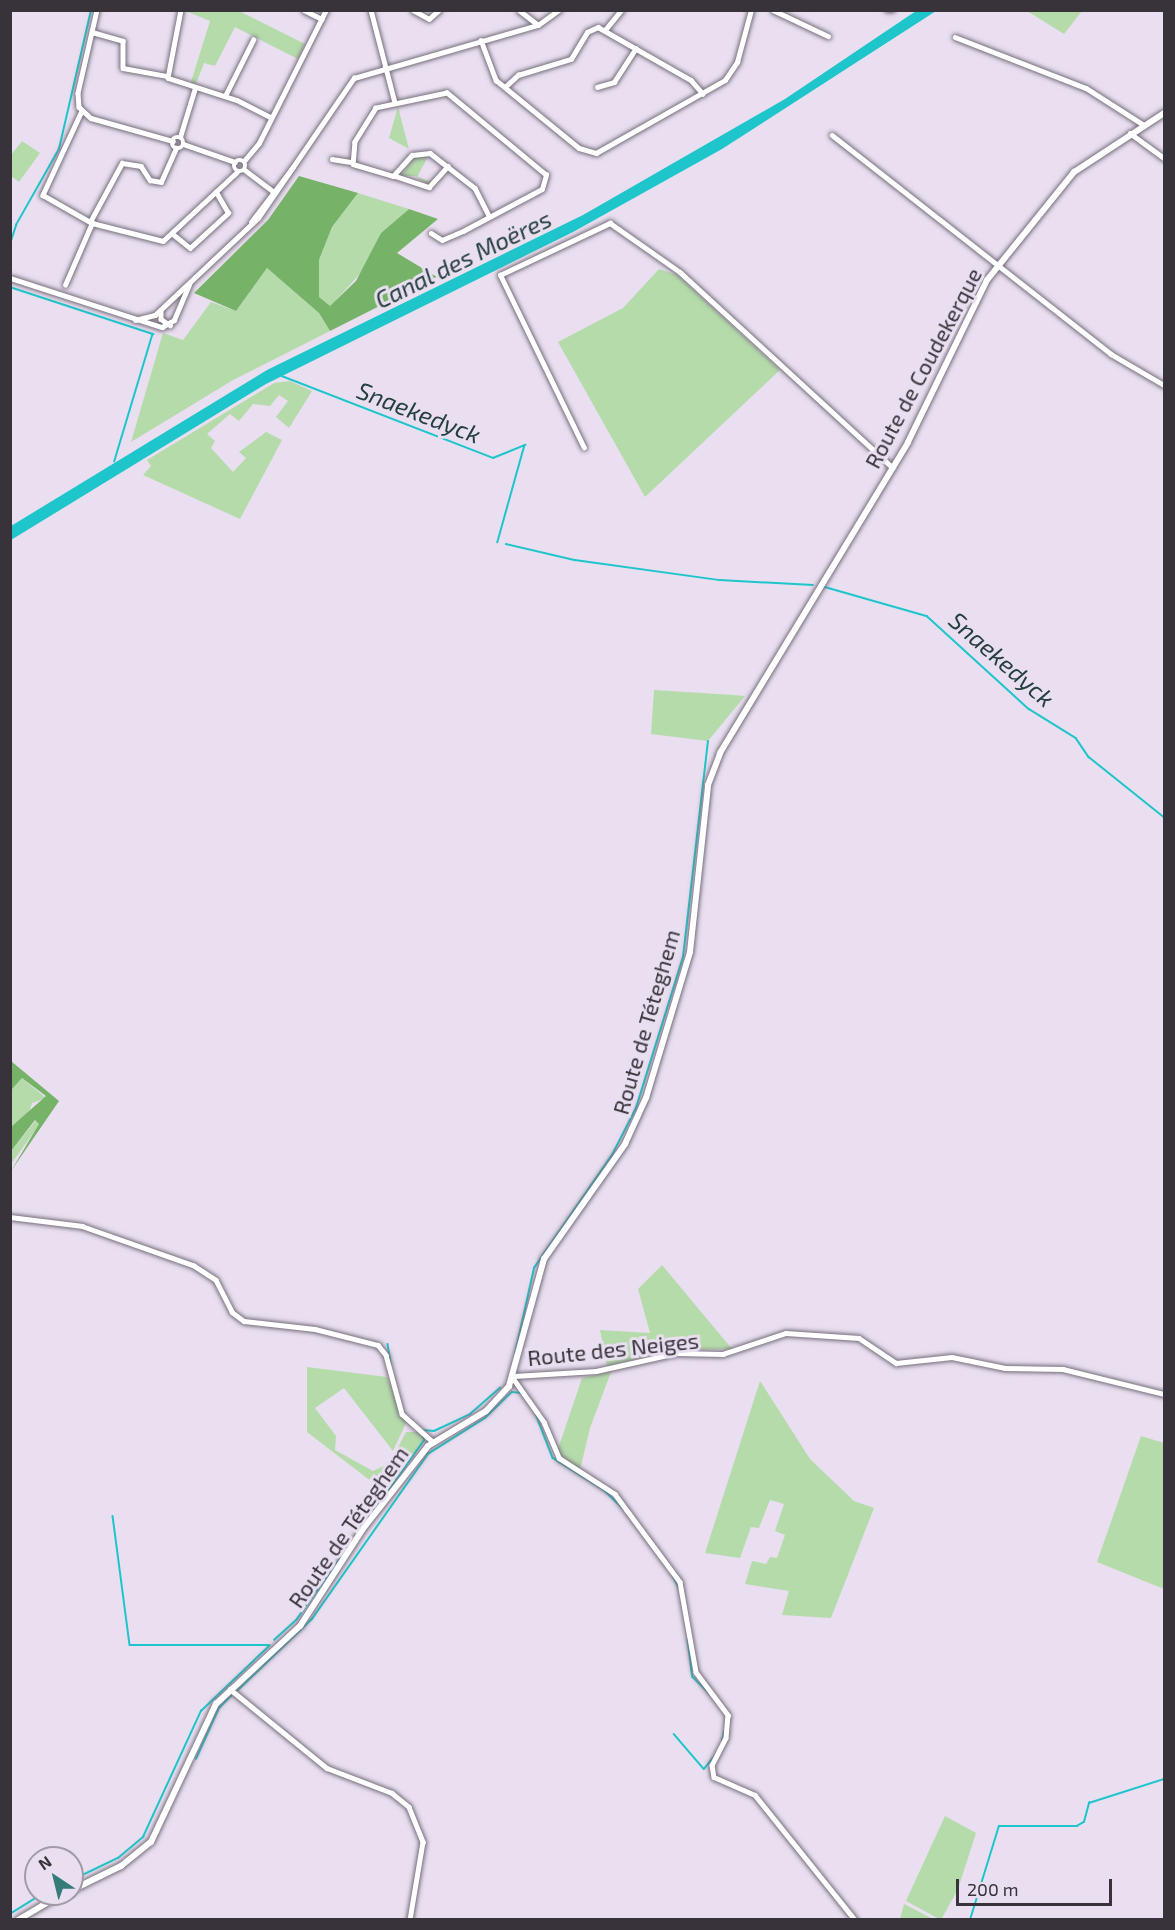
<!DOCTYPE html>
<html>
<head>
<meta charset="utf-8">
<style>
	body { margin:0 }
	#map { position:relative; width:1175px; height:1930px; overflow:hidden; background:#e9dff0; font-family:"Exo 2",sans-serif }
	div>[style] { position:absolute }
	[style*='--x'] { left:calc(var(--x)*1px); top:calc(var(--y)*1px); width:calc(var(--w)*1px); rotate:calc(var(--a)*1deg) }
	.green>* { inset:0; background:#b5dbab }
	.forest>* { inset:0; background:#76b267 }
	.water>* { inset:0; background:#1ec5ca }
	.stream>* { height:1.5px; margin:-0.75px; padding:0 0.75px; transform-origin:0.75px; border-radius:0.75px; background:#1ec5ca }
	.roads { filter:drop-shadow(0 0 2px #776e7d) drop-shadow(0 0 2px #776e7d) }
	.street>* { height:4.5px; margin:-2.25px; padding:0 2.25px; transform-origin:2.25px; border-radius:2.25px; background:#fff }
	.street>.ring { margin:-2.25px; padding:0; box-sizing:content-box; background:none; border:4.5px solid #fff; border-radius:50% }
	.secondary>* { height:6px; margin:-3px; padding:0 3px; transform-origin:3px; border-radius:3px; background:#fff }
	span { translate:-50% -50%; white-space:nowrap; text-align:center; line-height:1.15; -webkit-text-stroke:6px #e9dff0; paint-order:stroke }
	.street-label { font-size:22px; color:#38333a }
	.water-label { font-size:24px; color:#253e3e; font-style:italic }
	.frame { position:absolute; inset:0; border:12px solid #38333a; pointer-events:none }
	.north { position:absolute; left:24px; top:1846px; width:60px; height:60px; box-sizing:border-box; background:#e9dff0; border:2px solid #a29aa7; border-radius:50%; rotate:325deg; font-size:16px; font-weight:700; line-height:24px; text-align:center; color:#38333a }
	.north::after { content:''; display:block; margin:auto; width:21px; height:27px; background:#347c79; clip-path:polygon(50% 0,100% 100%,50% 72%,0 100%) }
	.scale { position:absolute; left:956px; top:1879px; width:156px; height:27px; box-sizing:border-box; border:3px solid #38333a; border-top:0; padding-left:8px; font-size:18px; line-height:21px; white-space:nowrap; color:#38333a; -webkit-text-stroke:4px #e9dff0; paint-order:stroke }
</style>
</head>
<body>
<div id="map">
	<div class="green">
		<i style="clip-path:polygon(186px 11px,239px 11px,305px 44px,298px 59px,235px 27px,215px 66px,204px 63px,196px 84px,191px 82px,210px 21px)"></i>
		<i style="clip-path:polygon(1027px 11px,1082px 11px,1064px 34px)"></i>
		<i style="clip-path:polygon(398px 107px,409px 149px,389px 138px)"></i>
		<i style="clip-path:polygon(22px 141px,40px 153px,19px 182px,11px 176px,11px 155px)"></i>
		<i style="clip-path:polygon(416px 155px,429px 155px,417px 177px,432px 182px,428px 185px,415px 176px,401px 176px)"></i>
		<i style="clip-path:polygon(358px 193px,409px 209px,381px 233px,365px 268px,330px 307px,319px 297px,319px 260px,332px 227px)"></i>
		<i style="clip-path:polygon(267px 268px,319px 313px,330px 331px,233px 380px,131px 442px,163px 333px,183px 340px,211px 302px,236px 311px)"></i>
		<i style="clip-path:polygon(659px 269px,677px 275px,780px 370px,645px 497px,558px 342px,623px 308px)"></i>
		<i style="clip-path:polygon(290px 381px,312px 391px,289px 428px,276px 417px,288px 401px,279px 395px,270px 406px,253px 404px,239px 421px,230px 414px,207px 434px,215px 441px,211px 448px,233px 472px,246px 458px,239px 452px,266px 432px,282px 440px,240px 519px,143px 475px,151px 466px,147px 460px,274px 383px)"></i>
		<i style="clip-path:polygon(654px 690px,733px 695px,745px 696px,708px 741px,651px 734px)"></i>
		<i style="clip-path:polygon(22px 1078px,46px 1098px,32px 1103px,29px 1113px,11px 1127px,10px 1090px)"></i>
		<i style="clip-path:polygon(37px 1119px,39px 1125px,11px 1164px,11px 1151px)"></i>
		<i style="clip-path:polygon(662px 1265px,732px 1349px,675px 1350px,607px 1366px,600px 1330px,650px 1333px,638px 1289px)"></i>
		<i style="clip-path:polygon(307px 1367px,387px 1377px,406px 1423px,393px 1451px,344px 1388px,315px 1408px,336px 1436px,335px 1450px,373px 1471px,390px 1463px,406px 1432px,418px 1432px,424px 1440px,385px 1492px,307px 1432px)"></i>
		<i style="clip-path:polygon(611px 1372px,590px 1428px,580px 1470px,557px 1452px,582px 1378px)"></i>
		<i style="clip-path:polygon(760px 1381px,810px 1459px,854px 1501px,874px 1508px,831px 1618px,782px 1615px,789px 1591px,745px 1584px,752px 1561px,766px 1564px,770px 1557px,777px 1558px,785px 1535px,775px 1531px,784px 1504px,770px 1500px,759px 1528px,751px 1527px,740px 1558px,705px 1553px)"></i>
		<i style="clip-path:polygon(1141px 1436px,1164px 1443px,1164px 1589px,1097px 1562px)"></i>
		<i style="clip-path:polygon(945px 1816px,976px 1833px,958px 1889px,941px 1920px,906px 1901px)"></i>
		<i style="clip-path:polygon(904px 1904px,933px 1919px,900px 1919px)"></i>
	</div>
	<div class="forest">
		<i style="clip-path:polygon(299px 176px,358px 193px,332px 227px,319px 260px,319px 297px,330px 306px,356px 281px,381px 233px,409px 209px,438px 219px,397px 253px,437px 277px,330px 331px,319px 313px,267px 268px,236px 311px,194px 293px,268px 220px)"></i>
		<i style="clip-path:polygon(11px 1061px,59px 1101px,11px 1171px,39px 1124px,35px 1120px,11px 1151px,11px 1127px,46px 1096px,22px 1078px,11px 1090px)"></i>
	</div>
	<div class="water">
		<i style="clip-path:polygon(916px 11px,936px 11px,722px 149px,573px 232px,266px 384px,11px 540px,11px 526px,267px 370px,583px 215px,785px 99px)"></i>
	</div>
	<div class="stream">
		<i style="--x:10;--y:244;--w:20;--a:-72"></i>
		<i style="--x:16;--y:225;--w:87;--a:-60.5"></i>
		<i style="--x:59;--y:149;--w:143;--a:-77"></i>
		<i style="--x:10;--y:287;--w:151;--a:18.2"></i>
		<i style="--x:153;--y:334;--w:133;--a:106.7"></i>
		<i style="--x:282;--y:376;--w:226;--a:21.2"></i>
		<i style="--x:493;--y:458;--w:35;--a:-22"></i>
		<i style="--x:525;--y:445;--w:101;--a:105.6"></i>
		<i style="--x:506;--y:544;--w:71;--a:13.1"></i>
		<i style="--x:575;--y:560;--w:146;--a:7.9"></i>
		<i style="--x:720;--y:580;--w:93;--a:3.1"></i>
		<i style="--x:825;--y:587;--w:106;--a:15.9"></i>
		<i style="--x:927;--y:616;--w:138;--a:42.4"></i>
		<i style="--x:1029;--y:709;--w:55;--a:31.7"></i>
		<i style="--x:1076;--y:738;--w:23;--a:56"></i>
		<i style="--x:1089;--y:757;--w:96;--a:38.7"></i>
		<i style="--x:388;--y:1344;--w:20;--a:81"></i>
		<i style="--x:515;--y:1354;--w:88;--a:-77.5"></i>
		<i style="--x:534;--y:1268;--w:137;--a:-55.4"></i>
		<i style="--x:612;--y:1155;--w:53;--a:-62.9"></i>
		<i style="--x:636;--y:1108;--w:158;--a:-72.7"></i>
		<i style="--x:683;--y:957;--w:217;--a:-83.4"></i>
		<i style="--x:536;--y:1414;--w:47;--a:68.9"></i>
		<i style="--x:553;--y:1458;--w:60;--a:32.1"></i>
		<i style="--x:604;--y:1490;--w:28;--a:44"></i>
		<i style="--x:423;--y:1430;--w:11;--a:5"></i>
		<i style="--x:434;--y:1431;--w:40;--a:-25"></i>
		<i style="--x:470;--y:1414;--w:40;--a:-41"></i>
		<i style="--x:113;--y:1516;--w:130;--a:82.5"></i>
		<i style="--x:130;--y:1645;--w:138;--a:0"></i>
		<i style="--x:673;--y:1576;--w:13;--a:63"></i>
		<i style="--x:688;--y:1639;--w:38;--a:83"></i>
		<i style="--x:693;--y:1677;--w:23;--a:45"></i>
		<i style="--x:274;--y:1640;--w:31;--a:-42"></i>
		<i style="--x:297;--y:1619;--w:219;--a:-54.6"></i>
		<i style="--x:424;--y:1440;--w:5;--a:-112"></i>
		<i style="--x:238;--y:1690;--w:103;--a:-43.8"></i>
		<i style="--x:312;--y:1619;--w:202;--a:-54.9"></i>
		<i style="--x:428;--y:1454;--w:67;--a:-32.3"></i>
		<i style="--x:485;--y:1418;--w:37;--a:-44"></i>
		<i style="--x:512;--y:1392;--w:9;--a:6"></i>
		<i style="--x:674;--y:1734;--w:46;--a:49.4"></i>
		<i style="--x:704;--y:1769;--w:19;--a:-51"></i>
		<i style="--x:722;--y:1741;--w:9;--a:-77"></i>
		<i style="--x:196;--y:1759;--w:56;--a:-65.7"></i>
		<i style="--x:219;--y:1708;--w:17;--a:-45"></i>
		<i style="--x:72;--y:1880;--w:51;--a:-25.6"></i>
		<i style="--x:118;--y:1858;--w:33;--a:-40"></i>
		<i style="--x:143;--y:1837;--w:139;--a:-65.3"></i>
		<i style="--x:201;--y:1711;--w:95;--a:-43.7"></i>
		<i style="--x:10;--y:1914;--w:38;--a:-32"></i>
		<i style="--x:970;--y:1920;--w:98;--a:-72.9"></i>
		<i style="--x:999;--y:1826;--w:78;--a:0"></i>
		<i style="--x:1077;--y:1826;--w:8;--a:-30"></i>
		<i style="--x:1084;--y:1822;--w:20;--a:-75"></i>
		<i style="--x:1089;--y:1803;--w:79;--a:-17.7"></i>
	</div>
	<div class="roads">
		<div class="street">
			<i style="--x:97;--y:10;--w:85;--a:102.9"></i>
			<i style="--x:78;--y:93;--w:14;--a:86"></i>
			<i style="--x:79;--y:107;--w:16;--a:43"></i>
			<i style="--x:91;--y:118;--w:85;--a:15.7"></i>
			<i style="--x:181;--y:10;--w:69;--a:100.8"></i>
			<i style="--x:168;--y:78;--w:72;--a:17.7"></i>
			<i style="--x:237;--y:100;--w:38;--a:27"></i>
			<i style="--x:304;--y:10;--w:20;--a:27"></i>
			<i style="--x:371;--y:10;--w:96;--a:75.5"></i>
			<i style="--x:413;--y:10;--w:18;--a:29"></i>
			<i style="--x:429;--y:19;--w:13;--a:-42"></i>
			<i style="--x:519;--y:10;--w:24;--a:38"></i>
			<i style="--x:773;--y:10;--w:61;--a:25.3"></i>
			<i style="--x:887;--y:10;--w:6;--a:0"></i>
			<i style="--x:605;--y:30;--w:26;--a:-51"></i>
			<i style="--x:92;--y:32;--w:32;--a:16"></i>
			<i style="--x:123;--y:41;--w:27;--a:90"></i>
			<i style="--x:123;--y:68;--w:45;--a:10.3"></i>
			<i style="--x:955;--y:37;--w:141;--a:21.3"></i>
			<i style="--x:1086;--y:88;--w:69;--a:32.5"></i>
			<i style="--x:481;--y:40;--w:43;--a:69.4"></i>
			<i style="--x:496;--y:80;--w:107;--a:39.3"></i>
			<i style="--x:579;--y:148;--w:18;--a:16"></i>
			<i style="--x:596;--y:153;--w:148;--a:-29.5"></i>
			<i style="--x:725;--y:80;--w:22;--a:-56"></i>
			<i style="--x:737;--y:62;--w:54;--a:-74.9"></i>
			<i style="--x:505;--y:87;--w:18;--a:-43"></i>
			<i style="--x:518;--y:75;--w:55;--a:-16.8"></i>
			<i style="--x:571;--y:59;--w:31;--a:-59"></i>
			<i style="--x:587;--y:32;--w:12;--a:-24"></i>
			<i style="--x:598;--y:27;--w:107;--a:29.7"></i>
			<i style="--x:691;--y:80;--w:18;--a:49"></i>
			<i style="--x:597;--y:87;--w:18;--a:-16"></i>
			<i style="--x:614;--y:82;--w:40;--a:-57.1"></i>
			<i style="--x:225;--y:96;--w:63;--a:-63.4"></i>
			<i style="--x:82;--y:111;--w:93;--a:114.9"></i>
			<i style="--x:43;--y:195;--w:56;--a:29.7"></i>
			<i style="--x:92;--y:223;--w:73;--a:14.2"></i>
			<i style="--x:163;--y:241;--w:101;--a:-43"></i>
			<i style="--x:1130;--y:133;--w:42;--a:36.3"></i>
			<i style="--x:832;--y:135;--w:355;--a:38.1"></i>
			<i style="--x:1111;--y:354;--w:61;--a:30.3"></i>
			<i style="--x:180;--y:137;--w:51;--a:-73"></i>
			<i class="ring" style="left:172.5px;top:137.5px;width:6.5px;height:6.5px"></i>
			<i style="--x:183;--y:144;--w:55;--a:19.1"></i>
			<i style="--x:332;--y:159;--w:20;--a:9"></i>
			<i class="ring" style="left:234px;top:160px;width:7.5px;height:7.5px"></i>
			<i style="--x:244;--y:161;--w:23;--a:-50"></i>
			<i style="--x:259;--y:143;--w:149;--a:-63.3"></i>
			<i style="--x:245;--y:170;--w:36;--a:37"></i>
			<i style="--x:395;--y:176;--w:36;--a:18"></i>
			<i style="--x:429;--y:187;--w:28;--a:-48"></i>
			<i style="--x:90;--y:222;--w:67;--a:-61.5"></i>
			<i style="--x:122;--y:163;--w:19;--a:9"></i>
			<i style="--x:141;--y:166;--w:17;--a:57"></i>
			<i style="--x:150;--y:180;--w:11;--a:10"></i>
			<i style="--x:161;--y:182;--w:37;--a:-66"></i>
			<i style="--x:251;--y:222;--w:69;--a:-52.6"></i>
			<i style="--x:431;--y:233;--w:13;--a:32"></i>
			<i style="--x:442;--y:240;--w:23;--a:-23"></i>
			<i style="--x:463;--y:231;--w:89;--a:-28"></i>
			<i style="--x:542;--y:189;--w:15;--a:-74"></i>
			<i style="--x:546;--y:175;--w:129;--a:-140.4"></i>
			<i style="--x:447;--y:93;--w:73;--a:168.1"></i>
			<i style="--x:376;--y:108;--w:40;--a:122"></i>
			<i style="--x:355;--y:142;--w:22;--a:95"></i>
			<i style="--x:353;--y:164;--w:42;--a:16.7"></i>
			<i style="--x:393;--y:176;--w:28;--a:-48"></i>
			<i style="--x:412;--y:155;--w:18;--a:-6"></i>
			<i style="--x:430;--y:153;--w:57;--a:37.9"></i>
			<i style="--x:475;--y:188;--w:30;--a:63"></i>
			<i style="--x:173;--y:234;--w:22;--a:39"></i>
			<i style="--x:190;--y:248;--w:52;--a:-42.6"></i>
			<i style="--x:228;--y:213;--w:24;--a:-120"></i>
			<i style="--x:10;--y:278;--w:160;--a:17.9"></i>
			<i style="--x:162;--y:327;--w:14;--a:-30"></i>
			<i style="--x:174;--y:320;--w:39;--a:-67"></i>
			<i style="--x:65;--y:285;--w:68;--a:-66.5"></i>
			<i style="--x:161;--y:310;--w:9;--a:90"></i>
			<i style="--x:161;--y:319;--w:11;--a:34"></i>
			<i style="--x:135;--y:320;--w:21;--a:-14"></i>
			<i style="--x:155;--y:315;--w:141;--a:-43.3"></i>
			<i style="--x:258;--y:218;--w:170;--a:-55.6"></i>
			<i style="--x:354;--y:78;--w:191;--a:-16.1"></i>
			<i style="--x:538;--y:25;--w:26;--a:-36"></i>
			<i style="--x:584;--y:448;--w:192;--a:-115.9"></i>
			<i style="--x:500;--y:275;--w:122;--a:-25.3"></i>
			<i style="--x:610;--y:223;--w:85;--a:35"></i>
			<i style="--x:680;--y:272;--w:289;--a:42.6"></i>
			<i style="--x:10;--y:1217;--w:73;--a:7.1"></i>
			<i style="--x:82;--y:1226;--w:118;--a:19.4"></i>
			<i style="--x:193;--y:1265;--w:27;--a:33"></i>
			<i style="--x:216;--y:1280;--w:36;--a:63"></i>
			<i style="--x:232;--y:1312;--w:15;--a:37"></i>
			<i style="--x:244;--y:1321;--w:71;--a:6.4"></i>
			<i style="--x:315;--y:1329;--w:65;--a:14.3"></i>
			<i style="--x:378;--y:1345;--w:13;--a:51"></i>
			<i style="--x:386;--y:1355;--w:61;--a:74.8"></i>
			<i style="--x:402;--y:1414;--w:42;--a:42.1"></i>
			<i style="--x:514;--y:1376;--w:82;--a:-3.5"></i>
			<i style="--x:596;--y:1371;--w:83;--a:-12.5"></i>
			<i style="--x:677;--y:1353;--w:46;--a:1.2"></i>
			<i style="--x:723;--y:1354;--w:66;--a:-18.4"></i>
			<i style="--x:786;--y:1333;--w:73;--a:3.9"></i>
			<i style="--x:859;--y:1338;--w:45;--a:34"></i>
			<i style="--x:896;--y:1363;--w:56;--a:-6.1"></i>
			<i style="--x:952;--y:1357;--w:54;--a:11.7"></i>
			<i style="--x:1005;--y:1368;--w:58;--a:1"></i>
			<i style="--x:1063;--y:1369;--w:104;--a:13.9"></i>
			<i style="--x:513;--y:1378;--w:54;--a:54.8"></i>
			<i style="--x:544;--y:1422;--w:39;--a:67"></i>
			<i style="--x:559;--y:1458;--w:67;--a:32.7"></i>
			<i style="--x:615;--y:1494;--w:109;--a:53.5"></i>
			<i style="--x:680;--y:1582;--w:91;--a:79.9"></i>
			<i style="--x:696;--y:1672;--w:54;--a:53.3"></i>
			<i style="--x:728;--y:1715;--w:23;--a:95"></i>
			<i style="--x:726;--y:1738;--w:30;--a:117"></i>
			<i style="--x:712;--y:1765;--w:12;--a:81"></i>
			<i style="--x:714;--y:1777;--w:45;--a:23.7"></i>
			<i style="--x:755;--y:1795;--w:160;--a:51.3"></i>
			<i style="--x:230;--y:1689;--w:125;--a:39.2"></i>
			<i style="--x:327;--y:1768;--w:70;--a:21"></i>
			<i style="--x:392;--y:1793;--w:22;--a:39"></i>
			<i style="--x:409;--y:1807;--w:38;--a:68"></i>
			<i style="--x:423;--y:1842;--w:79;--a:99.5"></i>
		</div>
		<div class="secondary">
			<i style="--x:72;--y:1890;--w:55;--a:-26.1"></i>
			<i style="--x:121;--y:1866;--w:38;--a:-39"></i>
			<i style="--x:151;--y:1842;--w:153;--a:-64.8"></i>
			<i style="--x:216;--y:1704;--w:115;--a:-42.9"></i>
			<i style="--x:300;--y:1626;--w:114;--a:-57.1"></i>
			<i style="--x:362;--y:1530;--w:107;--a:-51.8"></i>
			<i style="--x:428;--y:1446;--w:68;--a:-31.1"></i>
			<i style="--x:486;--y:1411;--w:34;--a:-47"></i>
			<i style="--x:509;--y:1386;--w:132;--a:-74.6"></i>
			<i style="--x:544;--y:1259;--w:141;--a:-54.8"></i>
			<i style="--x:625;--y:1144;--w:51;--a:-65.5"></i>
			<i style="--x:646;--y:1098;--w:152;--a:-73.2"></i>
			<i style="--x:690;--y:952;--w:168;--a:-83.8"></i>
			<i style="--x:708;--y:785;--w:34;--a:-69"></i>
			<i style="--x:720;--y:753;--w:363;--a:-58.8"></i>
			<i style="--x:908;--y:442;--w:180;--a:-64"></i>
			<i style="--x:987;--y:280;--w:139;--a:-51.1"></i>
			<i style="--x:1074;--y:172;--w:108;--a:-33.2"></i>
			<i style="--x:18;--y:1920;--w:51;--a:-30.6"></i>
		</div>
	</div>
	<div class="street-label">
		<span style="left:923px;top:368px;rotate:-62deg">Route de Coudekerque</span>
		<span style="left:646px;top:1022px;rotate:-74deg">Route de Téteghem</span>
		<span style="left:613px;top:1349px;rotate:-6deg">Route des Neiges</span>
		<span style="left:348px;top:1527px;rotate:-55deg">Route de Téteghem</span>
	</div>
	<div class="water-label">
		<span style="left:463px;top:259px;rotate:-26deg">Canal des Moëres</span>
		<span style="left:419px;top:412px;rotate:21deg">Snaekedyck</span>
		<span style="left:1002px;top:659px;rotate:41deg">Snaekedyck</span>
	</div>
	<div class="frame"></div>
	<div class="north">N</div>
	<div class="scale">200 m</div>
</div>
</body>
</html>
